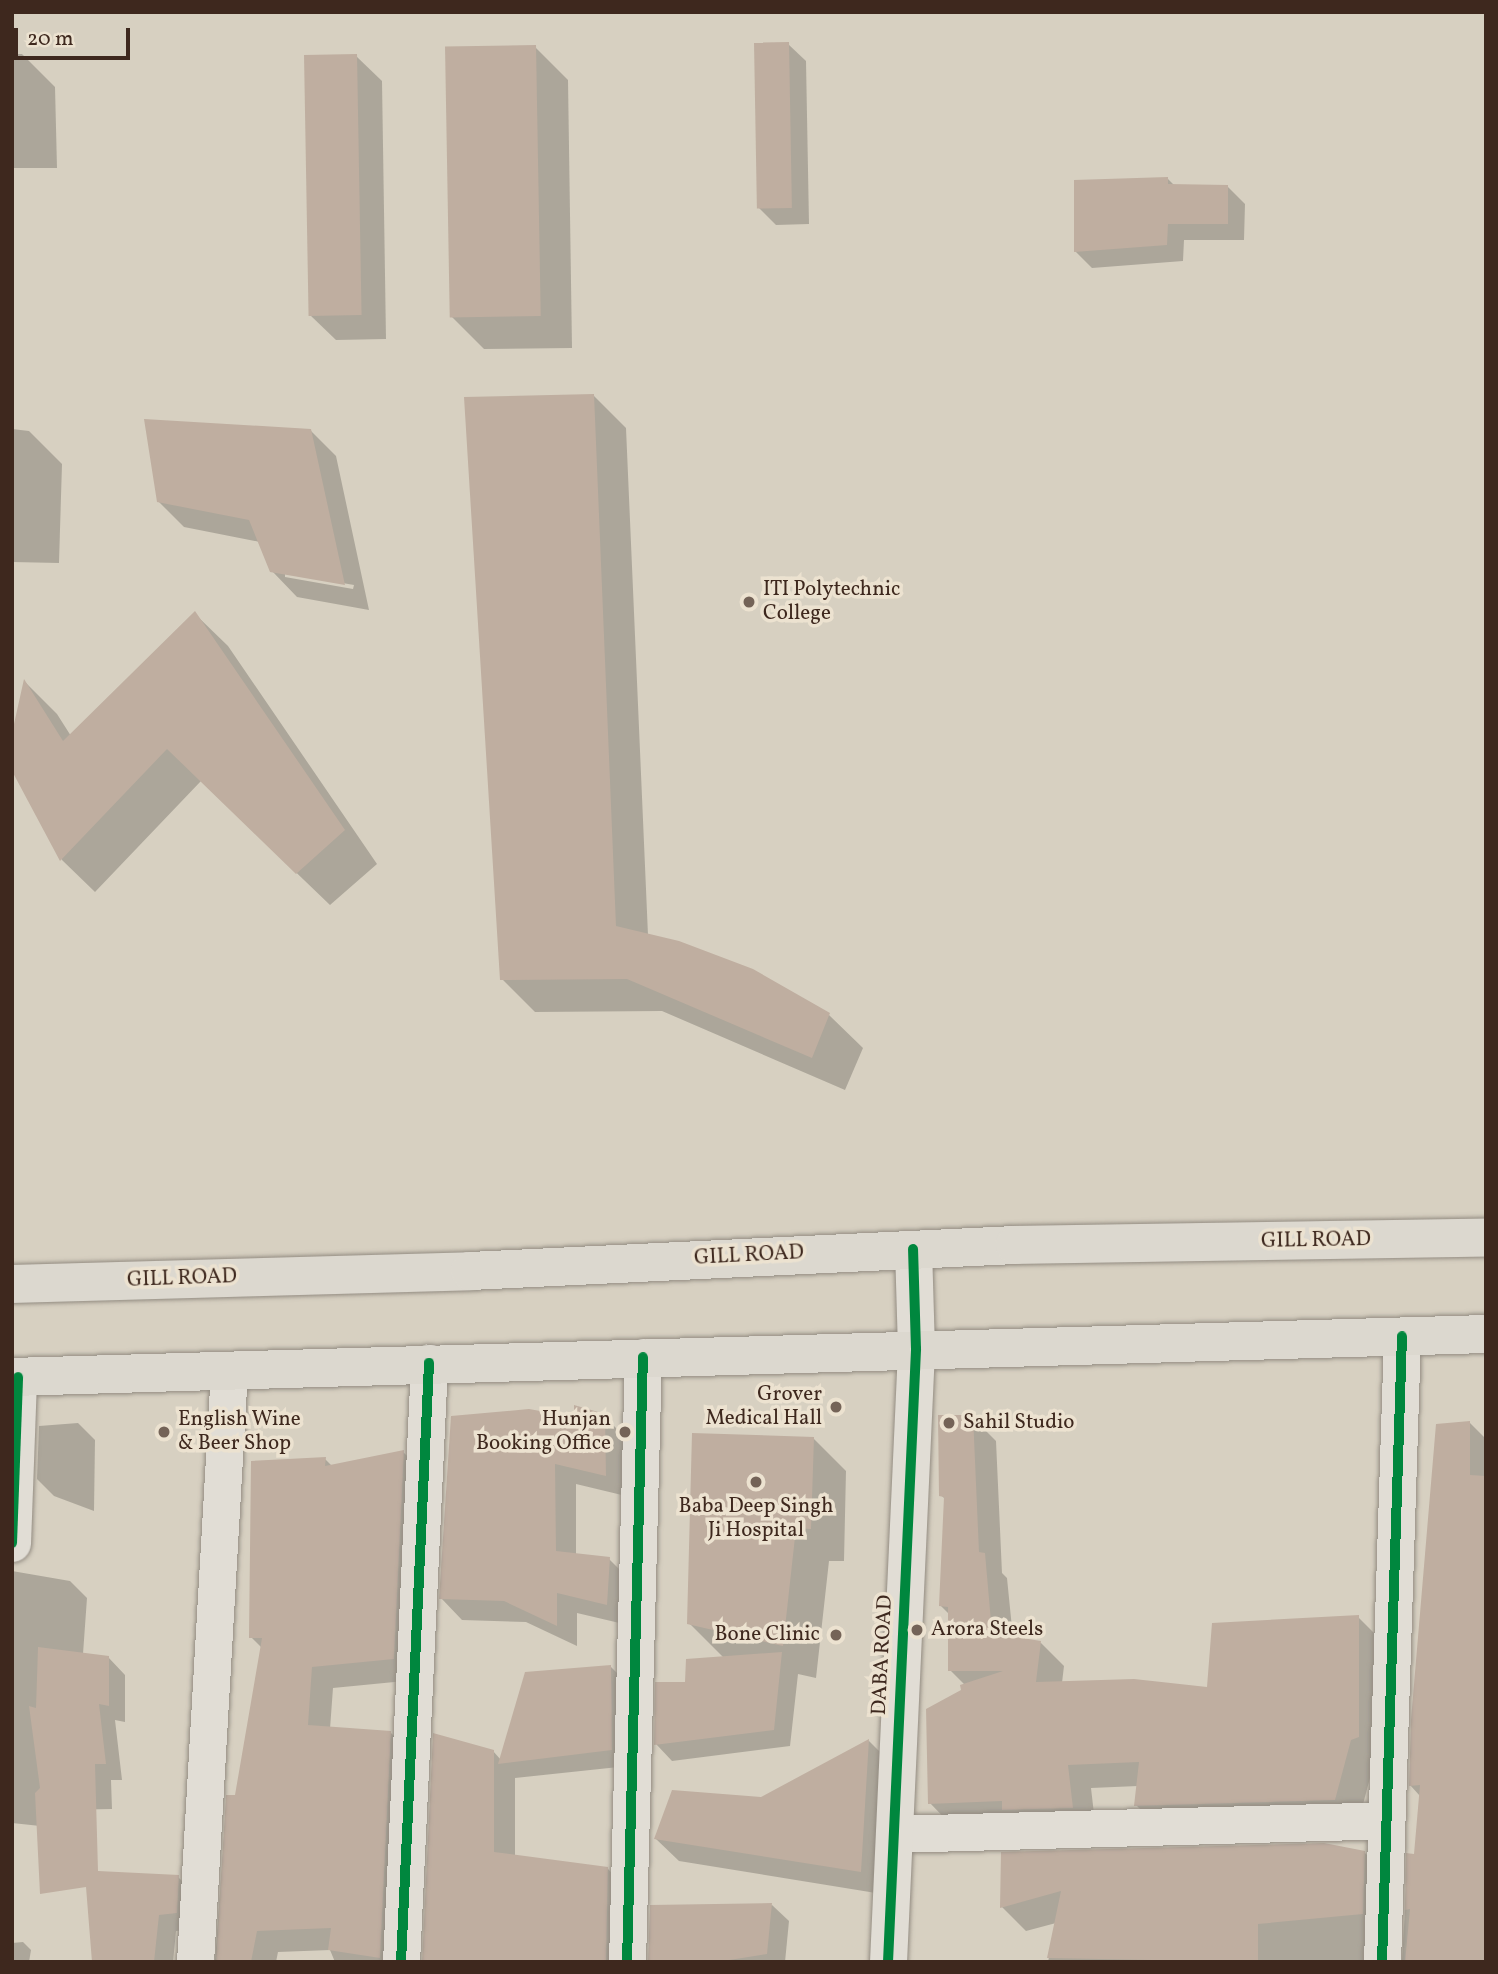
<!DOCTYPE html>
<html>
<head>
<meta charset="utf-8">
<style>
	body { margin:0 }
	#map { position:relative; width:1498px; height:1974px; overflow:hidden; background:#d7d0c1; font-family:Vollkorn,serif }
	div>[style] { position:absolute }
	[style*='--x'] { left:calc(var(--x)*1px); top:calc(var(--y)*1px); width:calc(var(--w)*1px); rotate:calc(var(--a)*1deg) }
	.shadow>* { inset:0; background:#0003 }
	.building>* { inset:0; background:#bfaea0; transform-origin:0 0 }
	.roads { filter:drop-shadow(0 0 2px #938c82) drop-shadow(0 0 2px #938c82) }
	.street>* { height:37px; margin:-18.5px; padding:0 18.5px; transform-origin:18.5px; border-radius:18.5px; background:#e1ddd5 }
	.primary>* { height:38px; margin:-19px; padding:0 19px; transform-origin:19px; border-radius:19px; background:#dcd8cf }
	.cycleway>* { height:10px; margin:-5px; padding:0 5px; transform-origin:5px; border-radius:5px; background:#00873e }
	.dots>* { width:19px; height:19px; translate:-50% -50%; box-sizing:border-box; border:4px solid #ece2d0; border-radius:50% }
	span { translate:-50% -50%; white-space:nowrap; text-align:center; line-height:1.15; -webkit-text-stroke:7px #ece2d0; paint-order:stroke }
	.poi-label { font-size:21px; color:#3e281e }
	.left { translate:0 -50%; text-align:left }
	.right { translate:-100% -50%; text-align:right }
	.street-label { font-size:21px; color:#3e281e }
	.frame { position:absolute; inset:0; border:14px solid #3e281e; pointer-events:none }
	.scale { position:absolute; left:14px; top:28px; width:116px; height:32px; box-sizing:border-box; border:4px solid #3e281e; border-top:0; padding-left:9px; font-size:21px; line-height:24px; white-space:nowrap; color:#3e281e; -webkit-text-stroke:5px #ece2d0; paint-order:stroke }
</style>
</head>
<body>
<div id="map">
	<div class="shadow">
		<i style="clip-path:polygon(788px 44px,806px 61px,809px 224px,776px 225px,759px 208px)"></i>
		<i style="clip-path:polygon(535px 47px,568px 80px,572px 348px,484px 349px,451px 316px)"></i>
		<i style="clip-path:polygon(12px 54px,22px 54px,55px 87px,57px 168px,12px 168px)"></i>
		<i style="clip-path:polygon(356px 56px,382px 81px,386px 339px,336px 340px,310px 315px)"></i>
		<i style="clip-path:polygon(1168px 179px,1175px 186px,1228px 187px,1245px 204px,1244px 240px,1184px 240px,1183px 261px,1092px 268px,1075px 251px)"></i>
		<i style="clip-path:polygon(593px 395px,626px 428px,648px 935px,752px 971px,829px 1015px,863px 1048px,845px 1090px,662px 1011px,535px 1012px,502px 979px)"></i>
		<i style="clip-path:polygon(12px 429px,29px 431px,62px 464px,59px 563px,12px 562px)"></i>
		<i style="clip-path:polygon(evenodd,311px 431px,336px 456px,369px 610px,297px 597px,272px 571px,260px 542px,184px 527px,158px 501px,311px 431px,285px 573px,354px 585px,353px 589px,285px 577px,285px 573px)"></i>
		<i style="clip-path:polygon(195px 614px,228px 646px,377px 864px,330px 905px,201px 781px,95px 892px,62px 860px,12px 767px,25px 682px,57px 714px,71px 736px)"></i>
		<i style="clip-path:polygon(604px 1416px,625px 1437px,626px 1496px,576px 1484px,576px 1555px,609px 1559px,630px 1580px,628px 1625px,577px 1613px,577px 1646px,526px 1622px,462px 1620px,441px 1598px,576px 1419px)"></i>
		<i style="clip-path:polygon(972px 1417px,996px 1441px,1002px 1573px,1007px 1578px,1013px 1638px,1041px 1643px,1064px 1666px,1062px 1683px,1208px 1689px,1358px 1617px,1381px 1640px,1374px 1763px,1358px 1823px,1160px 1829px,1136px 1805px,1138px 1786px,1091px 1788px,1096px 1831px,953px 1827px,930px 1803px,965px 1685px,950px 1670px,950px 1615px,941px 1606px,946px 1500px,941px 1495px)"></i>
		<i style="clip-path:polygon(78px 1423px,95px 1440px,94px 1511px,54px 1496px,37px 1479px,39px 1426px)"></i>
		<i style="clip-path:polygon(1470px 1423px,1486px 1439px,1486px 1962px,1402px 1962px,1408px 1855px,1416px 1856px,1420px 1796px,1410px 1785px)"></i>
		<i style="clip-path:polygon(813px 1438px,846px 1471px,844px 1561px,829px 1561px,816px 1678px,798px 1674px,790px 1746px,672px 1761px,656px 1744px,687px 1684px,724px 1658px,689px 1623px)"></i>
		<i style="clip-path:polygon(403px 1452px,425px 1473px,415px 1680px,333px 1688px,330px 1729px,390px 1732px,412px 1754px,402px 1962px,335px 1962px,330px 1950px,278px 1952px,276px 1962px,215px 1962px,227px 1797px,237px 1797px,262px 1648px,251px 1637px,325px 1459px,333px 1467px)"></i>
		<i style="clip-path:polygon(12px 1571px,70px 1581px,87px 1598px,83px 1654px,108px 1657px,125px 1675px,125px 1722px,115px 1720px,122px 1780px,111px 1780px,112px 1809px,60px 1810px,59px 1828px,12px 1823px)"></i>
		<i style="clip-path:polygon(611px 1667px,628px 1684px,628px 1766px,515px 1778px,515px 1856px,608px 1869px,629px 1891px,629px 1962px,424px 1962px,493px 1751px,501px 1760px)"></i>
		<i style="clip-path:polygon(869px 1741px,891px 1763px,882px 1894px,679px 1861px,656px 1839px,761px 1799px)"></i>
		<i style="clip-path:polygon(1364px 1852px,1388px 1877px,1387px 1962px,1048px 1962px,1056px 1923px,1026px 1931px,1002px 1907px,1003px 1854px)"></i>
		<i style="clip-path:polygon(178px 1877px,195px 1894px,193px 1930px,176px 1931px,173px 1962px,93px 1962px)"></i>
		<i style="clip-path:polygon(772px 1905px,789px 1921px,785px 1962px,662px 1962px)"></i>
		<i style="clip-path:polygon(23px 1942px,31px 1950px,29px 1962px,12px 1962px,12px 1943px)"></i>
	</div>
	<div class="building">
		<i style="left:789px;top:42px;width:166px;height:35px;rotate:89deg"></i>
		<i style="left:536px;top:45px;width:271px;height:91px;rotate:89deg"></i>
		<i style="left:357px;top:54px;width:261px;height:53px;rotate:89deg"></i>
		<i style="clip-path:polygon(1168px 177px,1168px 184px,1228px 185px,1228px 224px,1168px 224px,1167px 245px,1074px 252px,1074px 180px)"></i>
		<i style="clip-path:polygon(594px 394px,616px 926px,679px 941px,753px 969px,830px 1013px,812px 1058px,627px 979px,500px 980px,464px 397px)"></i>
		<i style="clip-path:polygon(144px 419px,311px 429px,345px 585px,270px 572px,249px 520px,157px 502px)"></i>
		<i style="clip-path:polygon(195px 611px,345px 830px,296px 874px,167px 749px,60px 861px,12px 771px,12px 733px,24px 679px,63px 741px)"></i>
		<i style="clip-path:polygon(574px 1405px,605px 1414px,606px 1476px,555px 1464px,556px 1551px,610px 1557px,607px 1605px,557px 1593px,557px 1626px,504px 1601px,439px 1599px,451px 1416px,529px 1409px,574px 1417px)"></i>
		<i style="clip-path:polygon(938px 1415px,973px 1415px,979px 1552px,985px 1553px,992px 1633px,1041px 1641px,1036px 1682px,1134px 1679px,1207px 1687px,1212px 1623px,1359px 1615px,1359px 1737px,1351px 1740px,1335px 1800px,1134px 1806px,1139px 1762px,1068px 1765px,1073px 1808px,1002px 1810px,1002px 1801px,928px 1804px,926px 1709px,961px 1690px,960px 1685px,1003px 1671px,948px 1671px,948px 1607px,939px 1606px,944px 1497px,939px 1496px)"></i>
		<i style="clip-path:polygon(1470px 1421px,1470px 1475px,1486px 1476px,1486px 1962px,1405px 1962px,1410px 1909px,1405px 1910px,1406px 1853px,1414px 1854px,1420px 1785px,1409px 1786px,1411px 1720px,1436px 1424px)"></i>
		<i style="clip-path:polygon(692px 1433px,814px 1437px,811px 1529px,796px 1528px,783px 1646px,687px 1624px)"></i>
		<i style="clip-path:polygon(404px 1450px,394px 1659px,312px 1667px,308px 1725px,391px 1731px,380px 1958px,328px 1950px,331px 1928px,257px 1931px,251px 1962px,216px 1962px,226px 1795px,235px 1795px,262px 1638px,249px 1638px,251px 1461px,326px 1457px,325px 1466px)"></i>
		<i style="clip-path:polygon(38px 1647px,109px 1656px,109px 1706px,99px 1704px,106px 1764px,95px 1764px,98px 1871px,179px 1875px,177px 1913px,159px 1915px,154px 1962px,92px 1962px,86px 1887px,40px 1894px,35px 1793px,40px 1788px,29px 1706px,36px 1708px)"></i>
		<i style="clip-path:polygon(782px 1652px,774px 1730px,654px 1745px,655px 1682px,685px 1682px,686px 1659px)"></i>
		<i style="clip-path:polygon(611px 1665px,612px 1750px,498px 1764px,525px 1672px)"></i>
		<i style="clip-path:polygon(433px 1733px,494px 1750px,494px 1852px,608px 1867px,606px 1962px,422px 1962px)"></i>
		<i style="clip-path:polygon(869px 1739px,861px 1872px,654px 1839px,672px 1790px,761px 1797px)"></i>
		<i style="clip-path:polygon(1324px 1843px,1365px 1851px,1363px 1914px,1258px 1924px,1258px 1962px,1047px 1958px,1061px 1891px,1000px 1908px,1001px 1852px)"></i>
		<i style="clip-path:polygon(772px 1903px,767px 1954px,717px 1962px,648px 1962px,650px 1905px)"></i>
	</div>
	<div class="roads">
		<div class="street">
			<i style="--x:12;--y:1543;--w:166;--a:-87.9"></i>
			<i style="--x:894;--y:1834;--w:490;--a:-1.6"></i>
			<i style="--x:195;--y:1962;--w:593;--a:-86.71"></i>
			<i style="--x:401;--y:1962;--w:600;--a:-87.32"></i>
			<i style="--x:627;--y:1962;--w:605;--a:-88.49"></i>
			<i style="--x:888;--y:1962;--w:614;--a:-87.38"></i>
			<i style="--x:916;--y:1349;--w:100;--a:-91.7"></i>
			<i style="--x:1382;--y:1962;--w:626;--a:-88.17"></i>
		</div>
		<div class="primary">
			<i style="--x:12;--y:1284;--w:458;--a:-1.6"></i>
			<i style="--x:470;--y:1271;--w:546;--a:-2.73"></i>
			<i style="--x:1015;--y:1245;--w:471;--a:-0.9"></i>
			<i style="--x:12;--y:1377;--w:1475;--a:-1.67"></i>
		</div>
	</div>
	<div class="cycleway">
		<i style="--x:12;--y:1543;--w:166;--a:-87.9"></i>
		<i style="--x:401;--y:1962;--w:600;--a:-87.32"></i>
		<i style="--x:627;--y:1962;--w:605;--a:-88.49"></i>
		<i style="--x:888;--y:1962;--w:614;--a:-87.38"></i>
		<i style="--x:916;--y:1349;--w:100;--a:-91.7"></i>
		<i style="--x:1382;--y:1962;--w:626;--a:-88.17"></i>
	</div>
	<div class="dots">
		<i style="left:749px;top:602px;background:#746357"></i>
		<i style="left:836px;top:1407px;background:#746357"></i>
		<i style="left:949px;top:1423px;background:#746357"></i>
		<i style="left:164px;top:1432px;background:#746357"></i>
		<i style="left:625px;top:1432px;background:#746357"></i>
		<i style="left:756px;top:1482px;background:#746357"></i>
		<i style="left:917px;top:1630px;background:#746357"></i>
		<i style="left:836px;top:1635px;background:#746357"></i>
	</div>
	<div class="poi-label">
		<span class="left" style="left:763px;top:602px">ITI Polytechnic<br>College</span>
		<span class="right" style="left:822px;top:1407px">Grover<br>Medical Hall</span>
		<span class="left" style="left:178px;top:1432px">English Wine<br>&amp; Beer Shop</span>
		<span class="right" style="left:611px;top:1432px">Hunjan<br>Booking Office</span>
		<span class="left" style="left:963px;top:1423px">Sahil Studio</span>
		<span style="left:756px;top:1519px">Baba Deep Singh<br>Ji Hospital</span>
		<span class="left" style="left:931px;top:1630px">Arora Steels</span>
		<span class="right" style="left:820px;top:1635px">Bone Clinic</span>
	</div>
	<div class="street-label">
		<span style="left:1316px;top:1241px;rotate:-1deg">GILL ROAD</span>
		<span style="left:749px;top:1256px;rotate:-3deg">GILL ROAD</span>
		<span style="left:182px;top:1279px;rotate:-2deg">GILL ROAD</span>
		<span style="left:883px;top:1655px;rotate:-87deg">DABA ROAD</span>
	</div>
	<div class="frame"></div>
	<div class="scale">20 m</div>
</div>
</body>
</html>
